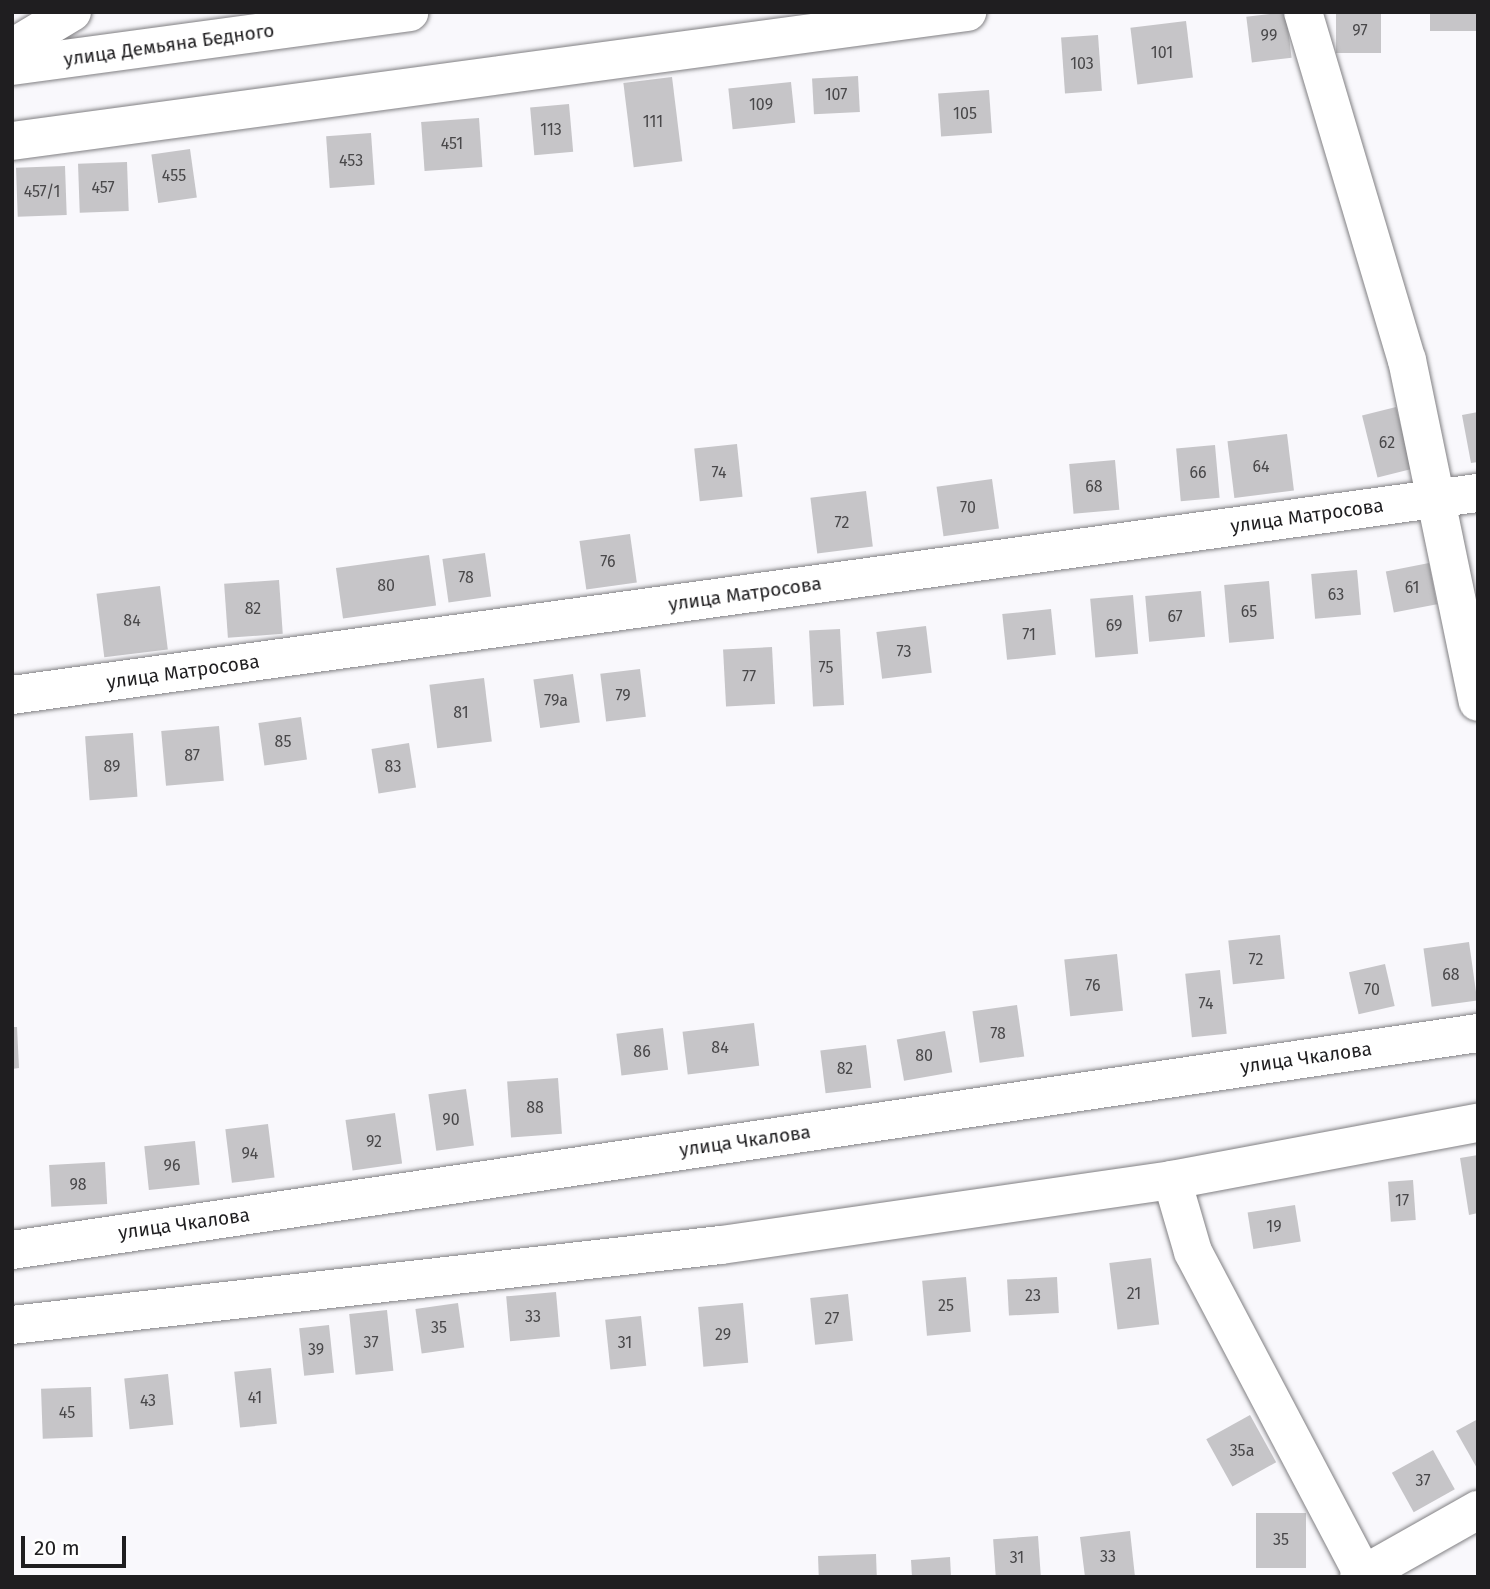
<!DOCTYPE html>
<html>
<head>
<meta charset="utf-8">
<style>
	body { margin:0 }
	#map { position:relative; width:1490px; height:1589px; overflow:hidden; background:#f9f8fc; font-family:"Fira Sans",sans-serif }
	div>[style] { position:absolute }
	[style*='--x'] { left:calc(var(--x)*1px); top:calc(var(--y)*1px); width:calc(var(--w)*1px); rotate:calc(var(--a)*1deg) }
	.building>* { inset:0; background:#c6c5c8; transform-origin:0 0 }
	.roads { filter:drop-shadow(0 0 2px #818083) drop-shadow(0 0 2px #818083) }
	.minor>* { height:38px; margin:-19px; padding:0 19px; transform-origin:19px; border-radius:19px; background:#fff }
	span { translate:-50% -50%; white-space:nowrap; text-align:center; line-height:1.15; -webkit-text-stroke:5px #fff; paint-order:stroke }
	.number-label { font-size:16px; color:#49484a }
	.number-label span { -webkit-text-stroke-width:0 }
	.street-label { font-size:19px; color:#1f1e20 }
	.frame { position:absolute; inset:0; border:14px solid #1f1e20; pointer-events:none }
	.scale { position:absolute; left:21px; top:1536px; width:105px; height:32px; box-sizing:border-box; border:4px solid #1f1e20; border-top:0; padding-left:9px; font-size:21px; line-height:24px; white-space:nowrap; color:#1f1e20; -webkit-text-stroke:5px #fff; paint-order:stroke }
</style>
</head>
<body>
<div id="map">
	<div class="building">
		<i style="left:1286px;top:12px;width:46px;height:40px;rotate:83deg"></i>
		<i style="left:1336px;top:12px;width:45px;height:41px"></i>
		<i style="left:1430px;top:12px;width:48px;height:19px"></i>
		<i style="left:1186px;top:21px;width:57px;height:56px;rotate:83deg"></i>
		<i style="left:1098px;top:35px;width:56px;height:37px;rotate:86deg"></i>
		<i style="left:858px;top:76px;width:36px;height:46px;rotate:87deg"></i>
		<i style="left:672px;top:77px;width:85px;height:49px;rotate:83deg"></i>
		<i style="left:791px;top:82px;width:41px;height:63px;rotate:84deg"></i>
		<i style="left:989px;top:90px;width:43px;height:51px;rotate:86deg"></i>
		<i style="left:569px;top:104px;width:48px;height:39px;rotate:85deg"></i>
		<i style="left:479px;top:118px;width:49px;height:58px;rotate:86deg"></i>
		<i style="left:371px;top:133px;width:52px;height:45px;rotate:86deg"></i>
		<i style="left:190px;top:149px;width:49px;height:39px;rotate:82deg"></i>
		<i style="left:127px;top:162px;width:49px;height:49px;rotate:88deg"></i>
		<i style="left:65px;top:166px;width:49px;height:49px;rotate:88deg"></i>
		<i style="left:1396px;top:407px;width:64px;height:35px;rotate:76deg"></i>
		<i style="clip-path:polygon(1478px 412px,1478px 462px,1471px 463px,1462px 415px)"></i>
		<i style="left:1287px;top:434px;width:57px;height:60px;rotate:83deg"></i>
		<i style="left:737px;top:444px;width:53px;height:43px;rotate:84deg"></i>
		<i style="left:1215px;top:445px;width:53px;height:39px;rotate:85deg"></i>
		<i style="left:1115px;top:460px;width:50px;height:46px;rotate:85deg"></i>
		<i style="left:992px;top:479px;width:50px;height:56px;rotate:82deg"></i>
		<i style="left:866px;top:491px;width:56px;height:56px;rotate:83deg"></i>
		<i style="left:630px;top:534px;width:49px;height:51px;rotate:82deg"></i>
		<i style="left:485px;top:553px;width:44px;height:43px;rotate:82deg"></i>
		<i style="left:429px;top:555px;width:51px;height:94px;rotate:82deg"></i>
		<i style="left:1429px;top:563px;width:42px;height:44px;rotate:79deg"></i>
		<i style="left:1357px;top:570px;width:45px;height:46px;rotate:85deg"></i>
		<i style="left:279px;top:580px;width:54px;height:55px;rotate:86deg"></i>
		<i style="left:1269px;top:581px;width:58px;height:45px;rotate:85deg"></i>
		<i style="left:160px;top:586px;width:64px;height:64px;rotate:83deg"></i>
		<i style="left:1201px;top:591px;width:46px;height:56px;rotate:85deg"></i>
		<i style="left:1133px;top:595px;width:59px;height:43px;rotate:85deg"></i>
		<i style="left:1051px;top:609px;width:46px;height:49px;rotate:84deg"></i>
		<i style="left:926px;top:626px;width:47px;height:50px;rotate:83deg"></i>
		<i style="left:840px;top:629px;width:76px;height:31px;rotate:87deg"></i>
		<i style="left:772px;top:647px;width:57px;height:49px;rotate:87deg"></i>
		<i style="left:640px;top:669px;width:48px;height:40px;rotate:83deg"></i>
		<i style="left:573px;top:674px;width:49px;height:40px;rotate:82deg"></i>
		<i style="left:484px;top:678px;width:64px;height:55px;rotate:83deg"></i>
		<i style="left:301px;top:717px;width:43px;height:43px;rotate:82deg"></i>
		<i style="left:219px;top:726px;width:55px;height:58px;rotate:85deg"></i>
		<i style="left:133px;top:733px;width:64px;height:48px;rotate:86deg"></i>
		<i style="left:409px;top:743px;width:45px;height:38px;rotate:81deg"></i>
		<i style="left:1280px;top:935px;width:44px;height:52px;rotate:84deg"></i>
		<i style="left:1469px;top:942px;width:59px;height:46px;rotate:82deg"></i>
		<i style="left:1117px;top:954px;width:57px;height:53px;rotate:84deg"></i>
		<i style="left:1385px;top:964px;width:43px;height:37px;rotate:77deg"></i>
		<i style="left:1220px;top:970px;width:64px;height:35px;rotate:84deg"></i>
		<i style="left:1017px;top:1005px;width:52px;height:45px;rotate:82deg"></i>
		<i style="left:754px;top:1023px;width:43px;height:72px;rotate:83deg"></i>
		<i style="clip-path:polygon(12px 1027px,17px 1027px,19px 1068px,12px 1069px)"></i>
		<i style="left:663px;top:1028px;width:42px;height:47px;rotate:83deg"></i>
		<i style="left:945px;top:1031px;width:42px;height:49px;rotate:80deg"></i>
		<i style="left:866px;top:1045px;width:43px;height:46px;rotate:83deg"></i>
		<i style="left:558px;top:1078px;width:56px;height:51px;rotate:86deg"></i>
		<i style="left:466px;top:1089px;width:57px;height:38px;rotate:82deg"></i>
		<i style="left:395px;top:1113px;width:51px;height:50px;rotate:82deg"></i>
		<i style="left:268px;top:1124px;width:54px;height:43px;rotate:83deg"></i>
		<i style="left:195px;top:1141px;width:44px;height:51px;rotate:84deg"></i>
		<i style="clip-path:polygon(1478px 1155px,1478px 1213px,1469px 1215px,1460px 1158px)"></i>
		<i style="left:105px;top:1162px;width:42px;height:56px;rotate:87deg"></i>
		<i style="left:1413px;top:1180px;width:40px;height:25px;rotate:86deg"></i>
		<i style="left:1295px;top:1205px;width:37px;height:48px;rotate:81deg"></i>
		<i style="left:1151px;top:1258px;width:67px;height:42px;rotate:83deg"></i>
		<i style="left:966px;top:1277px;width:55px;height:44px;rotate:85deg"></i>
		<i style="left:1057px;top:1277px;width:36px;height:50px;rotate:87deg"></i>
		<i style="left:556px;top:1292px;width:45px;height:50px;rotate:85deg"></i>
		<i style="left:848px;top:1294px;width:47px;height:38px;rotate:84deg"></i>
		<i style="left:458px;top:1303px;width:45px;height:43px;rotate:82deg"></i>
		<i style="left:743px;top:1303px;width:60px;height:45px;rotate:85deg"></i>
		<i style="left:387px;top:1310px;width:61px;height:38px;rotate:84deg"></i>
		<i style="left:641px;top:1316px;width:50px;height:36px;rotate:84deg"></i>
		<i style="left:329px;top:1325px;width:48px;height:30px;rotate:84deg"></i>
		<i style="left:271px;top:1368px;width:56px;height:37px;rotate:84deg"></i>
		<i style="left:168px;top:1374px;width:51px;height:44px;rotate:84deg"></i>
		<i style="left:91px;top:1387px;width:50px;height:50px;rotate:88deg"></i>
		<i style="left:1250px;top:1415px;width:54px;height:50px;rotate:61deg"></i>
		<i style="clip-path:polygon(1478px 1419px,1478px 1470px,1456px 1431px)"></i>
		<i style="left:1433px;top:1450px;width:45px;height:47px;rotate:61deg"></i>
		<i style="left:1256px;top:1513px;width:50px;height:55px"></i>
		<i style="clip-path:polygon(1130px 1531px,1135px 1577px,1085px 1577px,1080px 1537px)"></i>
		<i style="left:1038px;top:1536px;width:41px;height:45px;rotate:86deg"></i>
		<i style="left:876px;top:1554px;width:23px;height:58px;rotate:88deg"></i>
		<i style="clip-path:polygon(950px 1557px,951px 1577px,912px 1577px,911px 1560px)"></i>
	</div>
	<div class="roads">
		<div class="minor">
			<i style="--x:1303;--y:12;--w:363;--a:73.4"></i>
			<i style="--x:1407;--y:360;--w:349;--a:78.3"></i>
			<i style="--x:12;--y:48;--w:70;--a:-31"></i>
			<i style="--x:12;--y:66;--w:401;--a:-7.7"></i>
			<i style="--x:12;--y:141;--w:964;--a:-7.69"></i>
			<i style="--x:12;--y:695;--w:1480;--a:-7.85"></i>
			<i style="--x:1172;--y:1180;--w:75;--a:73.7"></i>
			<i style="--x:1193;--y:1252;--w:367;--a:62.2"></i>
			<i style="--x:12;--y:1250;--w:1482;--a:-8.42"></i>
			<i style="--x:12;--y:1325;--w:713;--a:-6.44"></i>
			<i style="--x:721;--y:1245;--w:456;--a:-8.2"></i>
			<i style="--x:1172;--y:1180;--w:311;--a:-10.6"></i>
			<i style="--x:1359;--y:1577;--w:137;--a:-29.4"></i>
		</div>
	</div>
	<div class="number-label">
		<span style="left:1360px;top:31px">97</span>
		<span style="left:1269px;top:36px">99</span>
		<span style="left:1162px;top:53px">101</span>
		<span style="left:1082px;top:64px">103</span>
		<span style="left:836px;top:95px">107</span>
		<span style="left:761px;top:105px">109</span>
		<span style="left:965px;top:114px">105</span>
		<span style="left:653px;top:122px">111</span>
		<span style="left:551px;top:130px">113</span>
		<span style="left:452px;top:144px">451</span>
		<span style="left:351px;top:161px">453</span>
		<span style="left:174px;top:176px">455</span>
		<span style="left:103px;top:188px">457</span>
		<span style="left:42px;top:192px">457/1</span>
		<span style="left:1387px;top:443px">62</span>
		<span style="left:1261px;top:467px">64</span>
		<span style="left:719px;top:473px">74</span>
		<span style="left:1198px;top:473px">66</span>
		<span style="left:1094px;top:487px">68</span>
		<span style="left:968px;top:508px">70</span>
		<span style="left:842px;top:523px">72</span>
		<span style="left:608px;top:562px">76</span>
		<span style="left:466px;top:578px">78</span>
		<span style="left:386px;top:586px">80</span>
		<span style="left:1412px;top:588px">61</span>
		<span style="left:1336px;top:595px">63</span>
		<span style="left:253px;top:609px">82</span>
		<span style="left:1249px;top:612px">65</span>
		<span style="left:1175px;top:617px">67</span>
		<span style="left:132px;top:621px">84</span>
		<span style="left:1114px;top:626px">69</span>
		<span style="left:1029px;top:635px">71</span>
		<span style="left:904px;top:652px">73</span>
		<span style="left:826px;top:668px">75</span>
		<span style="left:749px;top:677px">77</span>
		<span style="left:623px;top:696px">79</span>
		<span style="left:556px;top:701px">79а</span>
		<span style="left:461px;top:713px">81</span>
		<span style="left:283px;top:742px">85</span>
		<span style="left:192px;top:756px">87</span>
		<span style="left:112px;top:767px">89</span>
		<span style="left:393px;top:767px">83</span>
		<span style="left:1256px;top:960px">72</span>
		<span style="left:1451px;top:975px">68</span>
		<span style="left:1093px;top:986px">76</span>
		<span style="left:1372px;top:990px">70</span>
		<span style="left:1206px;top:1004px">74</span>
		<span style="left:998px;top:1034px">78</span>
		<span style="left:720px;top:1048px">84</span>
		<span style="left:642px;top:1052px">86</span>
		<span style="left:924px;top:1056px">80</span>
		<span style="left:845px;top:1069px">82</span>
		<span style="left:535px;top:1108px">88</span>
		<span style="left:451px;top:1120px">90</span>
		<span style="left:374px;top:1142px">92</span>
		<span style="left:250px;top:1154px">94</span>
		<span style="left:172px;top:1166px">96</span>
		<span style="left:78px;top:1185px">98</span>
		<span style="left:1402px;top:1201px">17</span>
		<span style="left:1274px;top:1227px">19</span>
		<span style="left:1134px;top:1294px">21</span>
		<span style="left:1033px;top:1296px">23</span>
		<span style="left:946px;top:1306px">25</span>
		<span style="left:533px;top:1317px">33</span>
		<span style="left:832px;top:1319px">27</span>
		<span style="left:439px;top:1328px">35</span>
		<span style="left:723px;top:1335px">29</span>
		<span style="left:371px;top:1343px">37</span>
		<span style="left:625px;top:1343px">31</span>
		<span style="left:316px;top:1350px">39</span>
		<span style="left:255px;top:1398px">41</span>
		<span style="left:148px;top:1401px">43</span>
		<span style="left:67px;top:1413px">45</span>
		<span style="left:1242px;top:1451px">35а</span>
		<span style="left:1423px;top:1481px">37</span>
		<span style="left:1281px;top:1540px">35</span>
		<span style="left:1108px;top:1557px">33</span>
		<span style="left:1017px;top:1558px">31</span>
	</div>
	<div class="street-label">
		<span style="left:169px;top:45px;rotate:-8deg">улица Демьяна Бедного</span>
		<span style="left:1307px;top:516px;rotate:-8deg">улица Матросова</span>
		<span style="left:745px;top:594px;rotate:-8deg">улица Матросова</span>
		<span style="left:183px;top:672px;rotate:-8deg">улица Матросова</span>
		<span style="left:1306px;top:1058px;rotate:-8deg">улица Чкалова</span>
		<span style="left:745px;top:1141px;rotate:-8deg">улица Чкалова</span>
		<span style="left:184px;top:1224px;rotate:-8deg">улица Чкалова</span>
	</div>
	<div class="frame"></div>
	<div class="scale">20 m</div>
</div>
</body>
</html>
